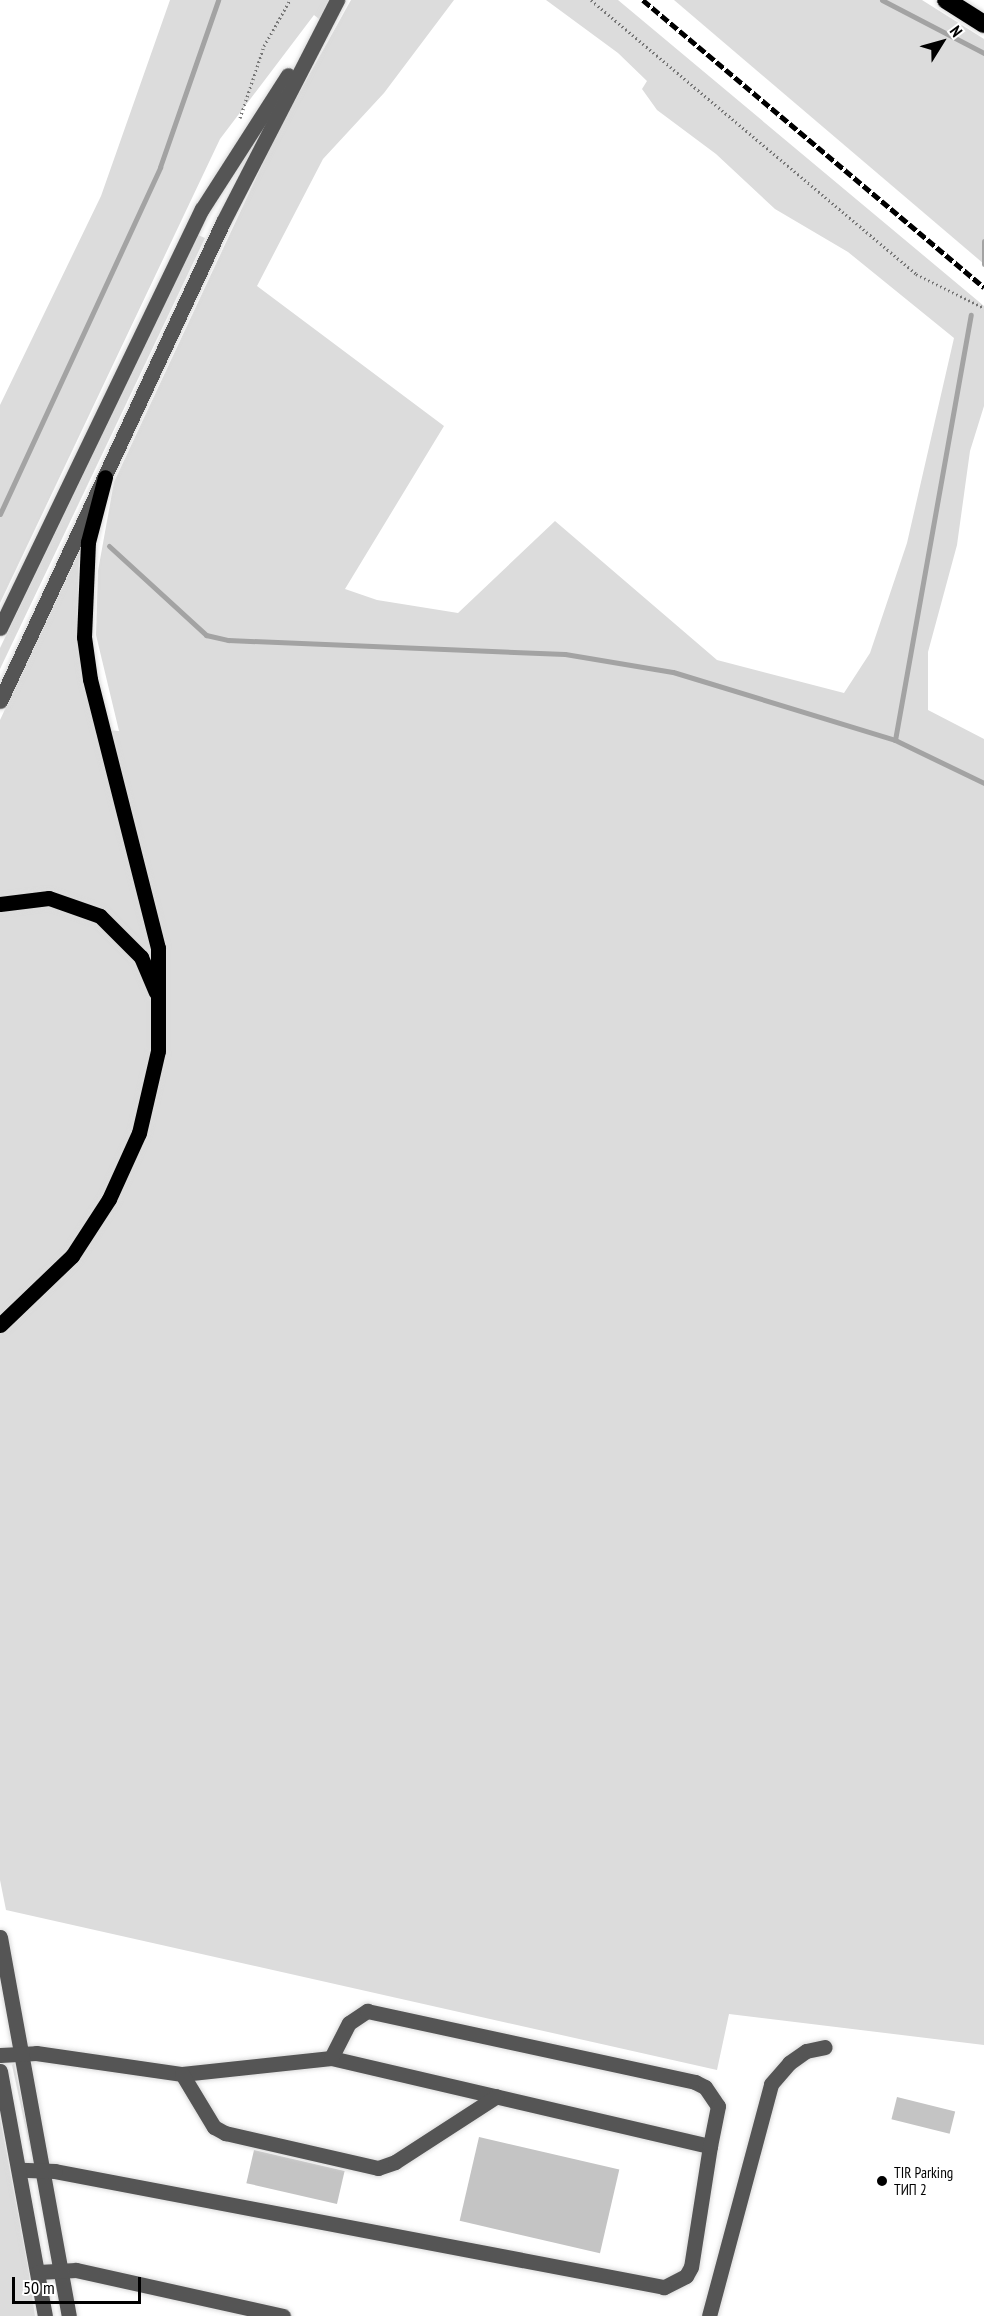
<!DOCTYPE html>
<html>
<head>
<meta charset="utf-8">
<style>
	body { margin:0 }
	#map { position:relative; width:984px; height:2316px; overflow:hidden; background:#fff; font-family:"PT Sans Narrow",sans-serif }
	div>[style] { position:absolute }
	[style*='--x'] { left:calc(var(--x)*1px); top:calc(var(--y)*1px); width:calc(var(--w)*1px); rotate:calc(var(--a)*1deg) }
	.green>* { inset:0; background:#dcdcdc }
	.stream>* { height:5px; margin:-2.5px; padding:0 2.5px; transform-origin:2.5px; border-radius:2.5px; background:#a3a3a3 }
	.building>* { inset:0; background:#c4c4c4; transform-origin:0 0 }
	.path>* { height:3px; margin-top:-1.5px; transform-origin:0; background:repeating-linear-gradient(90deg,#777 0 1.5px,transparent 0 4.5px) }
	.roads { filter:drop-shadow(0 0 2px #dbdbdb) drop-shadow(0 0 2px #dbdbdb) }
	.minor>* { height:15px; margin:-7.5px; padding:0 7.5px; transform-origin:7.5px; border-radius:7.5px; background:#555 }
	.major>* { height:15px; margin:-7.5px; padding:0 7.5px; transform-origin:7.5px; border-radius:7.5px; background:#000 }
	.highway>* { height:18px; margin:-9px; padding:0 9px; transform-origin:9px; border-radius:9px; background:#000 }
	.rail>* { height:4.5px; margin-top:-2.25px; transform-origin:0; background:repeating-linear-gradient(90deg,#000 0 9px,transparent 0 12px) }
	.dots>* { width:16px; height:16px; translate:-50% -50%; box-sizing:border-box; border:3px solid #fff; border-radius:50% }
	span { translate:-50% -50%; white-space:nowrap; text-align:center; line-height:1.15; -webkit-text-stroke:6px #fff; paint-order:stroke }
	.poi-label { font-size:15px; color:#000 }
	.left { translate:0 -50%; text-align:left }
	.north { position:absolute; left:912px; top:12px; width:60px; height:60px; -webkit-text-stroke:4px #fff; paint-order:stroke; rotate:53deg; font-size:16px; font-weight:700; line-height:24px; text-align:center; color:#000 }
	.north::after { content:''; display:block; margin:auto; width:21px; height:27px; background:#000; clip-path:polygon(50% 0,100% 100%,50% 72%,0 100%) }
	.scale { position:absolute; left:12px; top:2277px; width:129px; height:27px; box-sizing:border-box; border:3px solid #000; border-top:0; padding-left:8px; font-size:18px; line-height:21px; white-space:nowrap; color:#000; -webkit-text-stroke:4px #fff; paint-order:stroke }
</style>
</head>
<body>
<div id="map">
	<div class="green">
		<i style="clip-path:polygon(170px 0,337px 0,324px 23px,314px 15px,220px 139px,0 603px,0 405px,101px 196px)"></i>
		<i style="clip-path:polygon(351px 0,454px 0,384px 93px,323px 159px,257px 286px,444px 426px,345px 589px,377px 600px,458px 613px,555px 521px,717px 660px,844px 693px,870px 653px,907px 543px,954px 338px,848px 252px,775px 209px,716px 154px,657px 110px,642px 89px,647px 81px,618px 53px,546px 0,618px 0,984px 306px,984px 406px,970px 451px,957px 545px,928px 652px,928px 710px,984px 739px,984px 2045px,729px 2014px,717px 2070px,6px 1910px,0 1880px,0 720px,79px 552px,77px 632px,98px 729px,119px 731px,96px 635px,98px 571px,114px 482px,279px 129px)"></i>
		<i style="clip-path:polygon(674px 0,922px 0,984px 39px,984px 264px)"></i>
		<i style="clip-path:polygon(198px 235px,205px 238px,0 669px,0 648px)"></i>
		<i style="clip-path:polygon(14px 2063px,32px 2151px,31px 2152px,12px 2065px)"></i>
		<i style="clip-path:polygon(0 2118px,28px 2268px,35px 2316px,0 2316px)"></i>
	</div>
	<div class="stream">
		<i style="--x:882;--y:0;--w:115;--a:27.5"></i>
		<i style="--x:984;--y:241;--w:23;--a:90"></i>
		<i style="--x:0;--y:514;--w:382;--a:-65.2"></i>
		<i style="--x:160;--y:167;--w:177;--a:-70.8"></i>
		<i style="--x:109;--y:546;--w:132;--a:42.5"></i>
		<i style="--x:206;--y:635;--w:23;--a:13"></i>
		<i style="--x:228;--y:640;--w:337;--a:2.4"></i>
		<i style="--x:565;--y:654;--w:109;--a:9.5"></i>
		<i style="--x:673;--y:672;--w:232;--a:17"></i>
		<i style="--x:895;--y:740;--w:99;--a:25.8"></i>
		<i style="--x:895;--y:740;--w:432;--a:-79.9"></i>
	</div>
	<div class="building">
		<i style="left:897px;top:2097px;width:60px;height:23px;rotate:14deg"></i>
		<i style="left:479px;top:2137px;width:144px;height:86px;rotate:13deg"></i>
		<i style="left:254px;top:2150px;width:93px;height:34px;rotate:13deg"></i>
	</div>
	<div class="path">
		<i style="--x:591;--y:0;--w:425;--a:40.1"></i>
		<i style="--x:916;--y:274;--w:76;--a:26.6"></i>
		<i style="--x:240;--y:118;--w:76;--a:-71.6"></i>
		<i style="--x:264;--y:46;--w:53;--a:-60.5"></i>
	</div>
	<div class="roads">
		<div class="minor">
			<i style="--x:0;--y:628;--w:465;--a:-64.3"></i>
			<i style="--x:202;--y:209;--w:159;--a:-57.3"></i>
			<i style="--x:0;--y:701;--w:528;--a:-65.04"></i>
			<i style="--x:223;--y:222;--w:250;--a:-62.8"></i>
			<i style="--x:0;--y:1937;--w:385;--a:79.7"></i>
			<i style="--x:0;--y:2055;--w:36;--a:-3"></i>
			<i style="--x:36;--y:2053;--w:148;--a:8.2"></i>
			<i style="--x:182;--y:2074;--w:150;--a:-6.1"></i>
			<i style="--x:331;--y:2058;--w:389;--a:13.1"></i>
			<i style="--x:710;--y:2146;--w:122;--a:98.9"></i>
			<i style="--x:691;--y:2267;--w:10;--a:119"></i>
			<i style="--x:686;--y:2276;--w:25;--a:153"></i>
			<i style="--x:664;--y:2287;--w:620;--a:-169.22"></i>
			<i style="--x:55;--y:2171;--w:35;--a:-178"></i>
			<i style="--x:331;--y:2058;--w:39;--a:-63"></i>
			<i style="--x:349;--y:2023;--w:22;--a:-34"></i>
			<i style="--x:367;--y:2011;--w:336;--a:12.2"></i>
			<i style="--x:695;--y:2082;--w:11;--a:27"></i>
			<i style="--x:705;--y:2087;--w:23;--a:56"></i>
			<i style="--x:718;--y:2106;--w:41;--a:101.3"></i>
			<i style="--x:0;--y:2071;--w:249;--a:79.6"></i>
			<i style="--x:182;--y:2074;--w:62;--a:58.9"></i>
			<i style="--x:214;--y:2127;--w:13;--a:29"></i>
			<i style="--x:225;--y:2133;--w:157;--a:12.9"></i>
			<i style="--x:378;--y:2168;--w:18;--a:-19"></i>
			<i style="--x:395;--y:2162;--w:121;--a:-32.9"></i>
			<i style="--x:38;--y:2272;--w:38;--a:-3"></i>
			<i style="--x:76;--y:2270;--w:212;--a:12.5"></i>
			<i style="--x:709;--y:2316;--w:240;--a:-75"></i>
			<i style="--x:771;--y:2084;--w:28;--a:-49"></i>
			<i style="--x:789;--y:2063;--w:21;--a:-35"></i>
			<i style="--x:806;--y:2051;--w:19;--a:-12"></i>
		</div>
		<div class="major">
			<i style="--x:0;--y:904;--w:49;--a:-7"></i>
			<i style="--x:49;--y:898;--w:54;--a:19.4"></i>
			<i style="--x:100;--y:916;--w:58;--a:45"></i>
			<i style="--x:141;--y:957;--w:38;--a:67"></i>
			<i style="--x:0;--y:1325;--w:100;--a:-43.8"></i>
			<i style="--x:72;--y:1256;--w:68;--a:-57"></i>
			<i style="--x:109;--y:1199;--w:72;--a:-65.6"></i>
			<i style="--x:139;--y:1133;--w:84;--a:-77"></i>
			<i style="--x:158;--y:1051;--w:103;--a:-90"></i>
			<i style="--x:158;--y:948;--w:277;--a:-104.2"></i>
			<i style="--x:90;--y:679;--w:42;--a:-98.1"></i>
			<i style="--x:84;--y:637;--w:95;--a:-87.6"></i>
			<i style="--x:88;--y:542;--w:67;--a:-75.3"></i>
		</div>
		<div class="highway">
			<i style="--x:946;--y:0;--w:45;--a:32.3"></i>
		</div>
	</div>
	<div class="rail">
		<i style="--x:643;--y:0;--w:446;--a:40.1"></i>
	</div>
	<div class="dots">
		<i style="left:882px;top:2181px;background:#000"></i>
	</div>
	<div class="poi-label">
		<span class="left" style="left:894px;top:2181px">TIR Parking<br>ТИП 2</span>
	</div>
	<div class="north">N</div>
	<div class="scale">50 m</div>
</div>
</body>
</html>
